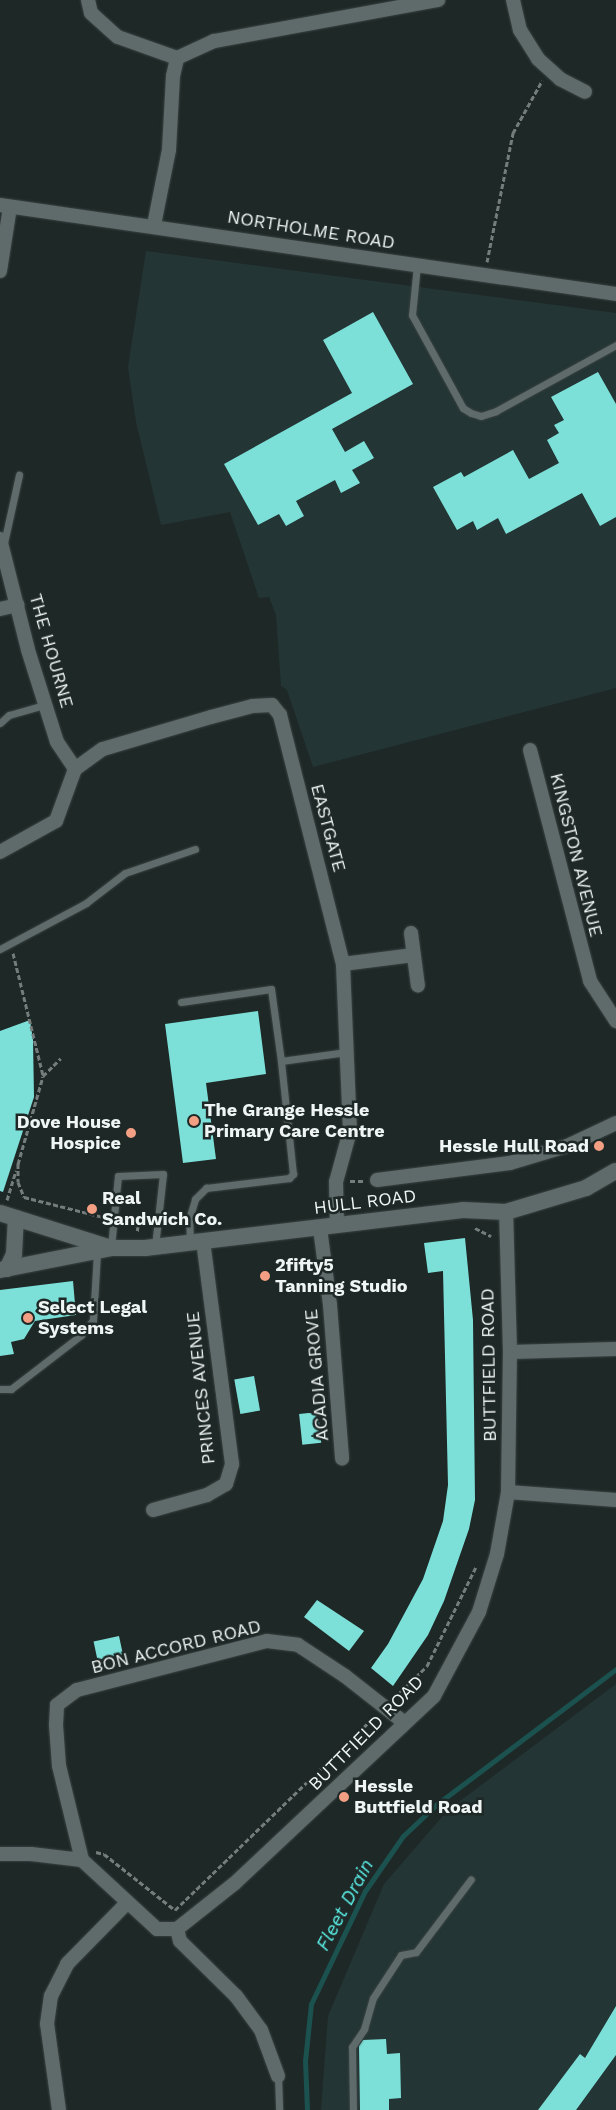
<!DOCTYPE html>
<html>
<head>
<meta charset="utf-8">
<style>
	body { margin:0 }
	#map { position:relative; width:616px; height:2110px; overflow:hidden; background:#1e2827; font-family:"Work Sans",sans-serif }
	div>[style] { position:absolute }
	[style*='--x'] { left:calc(var(--x)*1px); top:calc(var(--y)*1px); width:calc(var(--w)*1px); rotate:calc(var(--a)*1deg) }
	.built>* { inset:0; background:#233534 }
	.stream>* { height:5px; margin:-2.5px; padding:0 2.5px; transform-origin:2.5px; border-radius:2.5px; background:#1b524f }
	.building>* { inset:0; background:#7ce0d9; transform-origin:0 0 }
	.path>* { height:3px; margin-top:-1.5px; transform-origin:0; background:repeating-linear-gradient(90deg,#757d7c 0 5px,transparent 0 7.5px) }
	.roads { filter:drop-shadow(0 0 1px #3a4342) drop-shadow(0 0 1px #3a4342) }
	.service>* { height:7px; margin:-3.5px; padding:0 3.5px; transform-origin:3.5px; border-radius:3.5px; background:#5f6b6a }
	.minor>* { height:14px; margin:-7px; padding:0 7px; transform-origin:7px; border-radius:7px; background:#5f6b6a }
	.tertiary>* { height:16px; margin:-8px; padding:0 8px; transform-origin:8px; border-radius:8px; background:#5f6b6a }
	.dots>* { width:14px; height:14px; translate:-50% -50%; box-sizing:border-box; border:2px solid #1e2827; border-radius:50% }
	span { translate:-50% -50%; white-space:nowrap; text-align:center; line-height:1.15; -webkit-text-stroke:5px #1e2827; paint-order:stroke }
	.street-label { font-size:18px; color:#eff5f4 }
	.poi-label { font-size:18px; color:#eff5f4; font-weight:700 }
	.left { translate:0 -50%; text-align:left }
	.right { translate:-100% -50%; text-align:right }
	.water-label { font-size:19px; color:#5aede5; font-style:italic }
</style>
</head>
<body>
<div id="map">
	<div class="built">
		<i style="clip-path:polygon(146px 251px,616px 313px,616px 688px,313px 767px,287px 690px,281px 686px,276px 615px,269px 597px,259px 598px,230px 512px,161px 525px,136px 422px,128px 367px)"></i>
		<i style="clip-path:polygon(616px 1684px,616px 2110px,321px 2110px,328px 2016px,384px 1884px,448px 1810px)"></i>
	</div>
	<div class="stream">
		<i style="--x:307;--y:2110;--w:49;--a:-92.3"></i>
		<i style="--x:305;--y:2061;--w:57;--a:-84"></i>
		<i style="--x:311;--y:2004;--w:125;--a:-64.5"></i>
		<i style="--x:365;--y:1891;--w:67;--a:-55.4"></i>
		<i style="--x:403;--y:1836;--w:47;--a:-43.3"></i>
		<i style="--x:437;--y:1804;--w:224;--a:-37"></i>
	</div>
	<div class="building">
		<i style="clip-path:polygon(373px 312px,413px 384px,332px 429px,345px 452px,364px 441px,374px 458px,352px 470px,360px 483px,341px 493px,335px 480px,296px 501px,304px 516px,286px 526px,279px 514px,258px 525px,224px 464px,352px 393px,323px 340px)"></i>
		<i style="clip-path:polygon(598px 372px,616px 404px,616px 517px,600px 526px,582px 493px,506px 534px,498px 518px,477px 530px,473px 521px,457px 530px,433px 487px,461px 472px,464px 477px,513px 450px,529px 479px,559px 463px,547px 440px,559px 433px,554px 425px,564px 420px,551px 397px)"></i>
		<i style="clip-path:polygon(258px 1011px,266px 1074px,206px 1083px,216px 1159px,183px 1163px,165px 1024px)"></i>
		<i style="clip-path:polygon(30px 1020px,33px 1040px,34px 1097px,3px 1192px,0 1191px,0 1031px)"></i>
		<i style="clip-path:polygon(465px 1238px,473px 1320px,475px 1500px,469px 1529px,444px 1601px,428px 1635px,393px 1686px,371px 1668px,388px 1644px,423px 1579px,443px 1521px,448px 1485px,443px 1271px,428px 1273px,424px 1243px)"></i>
		<i style="clip-path:polygon(73px 1281px,76px 1315px,35px 1321px,24px 1339px,11px 1342px,14px 1354px,0 1356px,0 1290px)"></i>
		<i style="left:254px;top:1376px;width:35px;height:20px;rotate:80deg"></i>
		<i style="left:318px;top:1412px;width:31px;height:19px;rotate:84deg"></i>
		<i style="clip-path:polygon(317px 1600px,364px 1631px,349px 1651px,304px 1617px)"></i>
		<i style="left:119px;top:1636px;width:19px;height:26px;rotate:78deg"></i>
		<i style="clip-path:polygon(616px 2006px,616px 2055px,576px 2110px,538px 2110px,580px 2054px,585px 2058px)"></i>
		<i style="clip-path:polygon(386px 2039px,387px 2054px,400px 2053px,401px 2098px,389px 2099px,389px 2110px,360px 2110px,359px 2046px,363px 2040px)"></i>
	</div>
	<div class="path">
		<i style="--x:487;--y:262;--w:132;--a:-78.6"></i>
		<i style="--x:513;--y:133;--w:60;--a:-60.9"></i>
		<i style="--x:13;--y:953;--w:126;--a:76.2"></i>
		<i style="--x:18;--y:1163;--w:19;--a:90"></i>
		<i style="--x:18;--y:1182;--w:16;--a:68"></i>
		<i style="--x:24;--y:1197;--w:81;--a:14.2"></i>
		<i style="--x:18;--y:1164;--w:91;--a:-74.1"></i>
		<i style="--x:43;--y:1076;--w:25;--a:-45"></i>
		<i style="--x:350;--y:1181;--w:13;--a:0"></i>
		<i style="--x:7;--y:1200;--w:31;--a:-73"></i>
		<i style="--x:124;--y:1222;--w:15;--a:16"></i>
		<i style="--x:138;--y:1226;--w:7;--a:98"></i>
		<i style="--x:475;--y:1228;--w:18;--a:27"></i>
		<i style="--x:394;--y:1698;--w:46;--a:-44.1"></i>
		<i style="--x:427;--y:1666;--w:110;--a:-63.7"></i>
		<i style="--x:96;--y:1852;--w:8;--a:14"></i>
		<i style="--x:104;--y:1854;--w:90;--a:38.3"></i>
		<i style="--x:175;--y:1910;--w:279;--a:-44.1"></i>
	</div>
	<div class="roads">
		<div class="service">
			<i style="--x:417;--y:265;--w:50;--a:95.7"></i>
			<i style="--x:412;--y:315;--w:106;--a:61.3"></i>
			<i style="--x:463;--y:408;--w:9;--a:32"></i>
			<i style="--x:471;--y:413;--w:10;--a:17"></i>
			<i style="--x:481;--y:416;--w:16;--a:-18"></i>
			<i style="--x:496;--y:411;--w:137;--a:-28.8"></i>
			<i style="--x:4;--y:543;--w:70;--a:-77.6"></i>
			<i style="--x:0;--y:723;--w:12;--a:-42"></i>
			<i style="--x:9;--y:715;--w:37;--a:-16"></i>
			<i style="--x:0;--y:949;--w:98;--a:-28.1"></i>
			<i style="--x:86;--y:903;--w:49;--a:-37.6"></i>
			<i style="--x:125;--y:873;--w:74;--a:-18.9"></i>
			<i style="--x:181;--y:1002;--w:91;--a:-8.2"></i>
			<i style="--x:271;--y:989;--w:73;--a:82.1"></i>
			<i style="--x:190;--y:1242;--w:23;--a:-92"></i>
			<i style="--x:189;--y:1219;--w:21;--a:-73"></i>
			<i style="--x:195;--y:1199;--w:16;--a:-45"></i>
			<i style="--x:206;--y:1188;--w:84;--a:-6.9"></i>
			<i style="--x:289;--y:1178;--w:6;--a:-45"></i>
			<i style="--x:293;--y:1174;--w:114;--a:-96.1"></i>
			<i style="--x:281;--y:1061;--w:66;--a:-7.9"></i>
			<i style="--x:111;--y:1247;--w:71;--a:-84.4"></i>
			<i style="--x:118;--y:1176;--w:45;--a:-2.5"></i>
			<i style="--x:163;--y:1174;--w:73;--a:96.3"></i>
			<i style="--x:0;--y:1389;--w:11;--a:0"></i>
			<i style="--x:11;--y:1389;--w:88;--a:-37.6"></i>
			<i style="--x:81;--y:1335;--w:19;--a:-51"></i>
			<i style="--x:93;--y:1320;--w:68;--a:-86.6"></i>
			<i style="--x:278;--y:2076;--w:34;--a:88"></i>
			<i style="--x:353;--y:2110;--w:63;--a:-90.9"></i>
			<i style="--x:352;--y:2047;--w:22;--a:-56"></i>
			<i style="--x:364;--y:2029;--w:32;--a:-74"></i>
			<i style="--x:373;--y:1998;--w:51;--a:-56.9"></i>
			<i style="--x:401;--y:1955;--w:15;--a:-11"></i>
			<i style="--x:416;--y:1952;--w:91;--a:-53"></i>
		</div>
		<div class="minor">
			<i style="--x:88;--y:0;--w:13;--a:77"></i>
			<i style="--x:91;--y:13;--w:36;--a:42"></i>
			<i style="--x:118;--y:37;--w:63;--a:19.6"></i>
			<i style="--x:513;--y:0;--w:31;--a:77"></i>
			<i style="--x:520;--y:30;--w:34;--a:58"></i>
			<i style="--x:538;--y:59;--w:30;--a:42"></i>
			<i style="--x:560;--y:79;--w:28;--a:27"></i>
			<i style="--x:0;--y:205;--w:622;--a:8.22"></i>
			<i style="--x:154;--y:225;--w:76;--a:-78.7"></i>
			<i style="--x:169;--y:150;--w:74;--a:-86.9"></i>
			<i style="--x:173;--y:76;--w:18;--a:-77"></i>
			<i style="--x:177;--y:58;--w:41;--a:-24.7"></i>
			<i style="--x:214;--y:41;--w:228;--a:-10.4"></i>
			<i style="--x:0;--y:271;--w:65;--a:-81.1"></i>
			<i style="--x:0;--y:539;--w:114;--a:75.8"></i>
			<i style="--x:28;--y:650;--w:96;--a:72.5"></i>
			<i style="--x:57;--y:742;--w:32;--a:56"></i>
			<i style="--x:0;--y:609;--w:18;--a:-13"></i>
			<i style="--x:530;--y:750;--w:239;--a:75.4"></i>
			<i style="--x:590;--y:981;--w:48;--a:57"></i>
			<i style="--x:0;--y:852;--w:64;--a:-29"></i>
			<i style="--x:56;--y:821;--w:55;--a:-69.9"></i>
			<i style="--x:75;--y:769;--w:34;--a:-36"></i>
			<i style="--x:103;--y:749;--w:113;--a:-16.5"></i>
			<i style="--x:211;--y:717;--w:43;--a:-14.7"></i>
			<i style="--x:253;--y:706;--w:19;--a:-3"></i>
			<i style="--x:272;--y:705;--w:13;--a:51"></i>
			<i style="--x:280;--y:715;--w:257;--a:75.8"></i>
			<i style="--x:343;--y:964;--w:167;--a:87.6"></i>
			<i style="--x:350;--y:1131;--w:53;--a:105.4"></i>
			<i style="--x:336;--y:1182;--w:44;--a:88.7"></i>
			<i style="--x:411;--y:933;--w:53;--a:82.5"></i>
			<i style="--x:343;--y:964;--w:71;--a:-7.3"></i>
			<i style="--x:377;--y:1180;--w:134;--a:-7.3"></i>
			<i style="--x:510;--y:1163;--w:59;--a:-16.6"></i>
			<i style="--x:567;--y:1146;--w:54;--a:-25.1"></i>
			<i style="--x:320;--y:1228;--w:78;--a:82.6"></i>
			<i style="--x:330;--y:1305;--w:154;--a:85.5"></i>
			<i style="--x:510;--y:1352;--w:106;--a:-1.6"></i>
			<i style="--x:508;--y:1492;--w:108;--a:4.2"></i>
			<i style="--x:153;--y:1510;--w:56;--a:-15.5"></i>
			<i style="--x:207;--y:1495;--w:22;--a:-30"></i>
			<i style="--x:226;--y:1484;--w:21;--a:-73"></i>
			<i style="--x:232;--y:1464;--w:225;--a:-97.4"></i>
			<i style="--x:0;--y:1854;--w:31;--a:0"></i>
			<i style="--x:31;--y:1854;--w:51;--a:6.7"></i>
			<i style="--x:82;--y:1860;--w:102;--a:42.6"></i>
			<i style="--x:157;--y:1929;--w:20;--a:0"></i>
			<i style="--x:177;--y:1929;--w:12;--a:76"></i>
			<i style="--x:180;--y:1941;--w:78;--a:44.5"></i>
			<i style="--x:236;--y:1996;--w:42;--a:53.7"></i>
			<i style="--x:261;--y:2030;--w:49;--a:69.7"></i>
			<i style="--x:82;--y:1860;--w:97;--a:-103.7"></i>
			<i style="--x:59;--y:1766;--w:41;--a:-94.2"></i>
			<i style="--x:56;--y:1725;--w:20;--a:-87"></i>
			<i style="--x:57;--y:1705;--w:25;--a:-37"></i>
			<i style="--x:77;--y:1690;--w:196;--a:-14.5"></i>
			<i style="--x:267;--y:1641;--w:31;--a:7"></i>
			<i style="--x:298;--y:1645;--w:56;--a:33.4"></i>
			<i style="--x:345;--y:1676;--w:76;--a:38.1"></i>
			<i style="--x:177;--y:1929;--w:74;--a:-38.4"></i>
			<i style="--x:235;--y:1883;--w:273;--a:-43.2"></i>
			<i style="--x:434;--y:1696;--w:95;--a:-61.8"></i>
			<i style="--x:479;--y:1612;--w:61;--a:-72.8"></i>
			<i style="--x:497;--y:1554;--w:63;--a:-79.9"></i>
			<i style="--x:508;--y:1492;--w:140;--a:-89.2"></i>
			<i style="--x:510;--y:1352;--w:140;--a:-91.6"></i>
			<i style="--x:59;--y:2110;--w:87;--a:-97.9"></i>
			<i style="--x:47;--y:2024;--w:28;--a:-82"></i>
			<i style="--x:51;--y:1996;--w:36;--a:-63"></i>
			<i style="--x:67;--y:1964;--w:86;--a:-45.5"></i>
		</div>
		<div class="tertiary">
			<i style="--x:0;--y:1213;--w:116;--a:17.5"></i>
			<i style="--x:7;--y:1269;--w:17;--a:-65"></i>
			<i style="--x:14;--y:1254;--w:36;--a:-87"></i>
			<i style="--x:0;--y:1270;--w:113;--a:-11.2"></i>
			<i style="--x:111;--y:1248;--w:34;--a:0"></i>
			<i style="--x:145;--y:1248;--w:320;--a:-6.8"></i>
			<i style="--x:463;--y:1210;--w:43;--a:2.7"></i>
			<i style="--x:506;--y:1212;--w:84;--a:-16.7"></i>
			<i style="--x:586;--y:1188;--w:34;--a:-30"></i>
		</div>
	</div>
	<div class="dots">
		<i style="left:194px;top:1121px;background:#f39f83"></i>
		<i style="left:131px;top:1133px;background:#f39f83"></i>
		<i style="left:599px;top:1146px;background:#f39f83"></i>
		<i style="left:92px;top:1209px;background:#f39f83"></i>
		<i style="left:265px;top:1276px;background:#f39f83"></i>
		<i style="left:28px;top:1318px;background:#f39f83"></i>
		<i style="left:344px;top:1797px;background:#f39f83"></i>
	</div>
	<div class="street-label">
		<span style="left:311px;top:230px;rotate:9deg">NORTHOLME ROAD</span>
		<span style="left:51px;top:651px;rotate:74deg">THE HOURNE</span>
		<span style="left:328px;top:828px;rotate:75deg">EASTGATE</span>
		<span style="left:576px;top:855px;rotate:76deg">KINGSTON AVENUE</span>
		<span style="left:365px;top:1202px;rotate:-7deg">HULL ROAD</span>
		<span style="left:489px;top:1365px;rotate:-91deg">BUTTFIELD ROAD</span>
		<span style="left:317px;top:1375px;rotate:-95deg">ACADIA GROVE</span>
		<span style="left:201px;top:1388px;rotate:-96deg">PRINCES AVENUE</span>
		<span style="left:176px;top:1647px;rotate:-14deg">BON ACCORD ROAD</span>
		<span style="left:366px;top:1733px;rotate:-45deg">BUTTFIELD ROAD</span>
	</div>
	<div class="poi-label">
		<span class="left" style="left:204px;top:1121px">The Grange Hessle<br>Primary Care Centre</span>
		<span class="right" style="left:121px;top:1133px">Dove House<br>Hospice</span>
		<span class="right" style="left:589px;top:1146px">Hessle Hull Road</span>
		<span class="left" style="left:102px;top:1209px">Real<br>Sandwich Co.</span>
		<span class="left" style="left:275px;top:1276px">2fifty5<br>Tanning Studio</span>
		<span class="left" style="left:38px;top:1318px">Select Legal<br>Systems</span>
		<span class="left" style="left:354px;top:1797px">Hessle<br>Buttfield Road</span>
	</div>
	<div class="water-label">
		<span style="left:345px;top:1905px;rotate:-62deg">Fleet Drain</span>
	</div>
</div>
</body>
</html>
